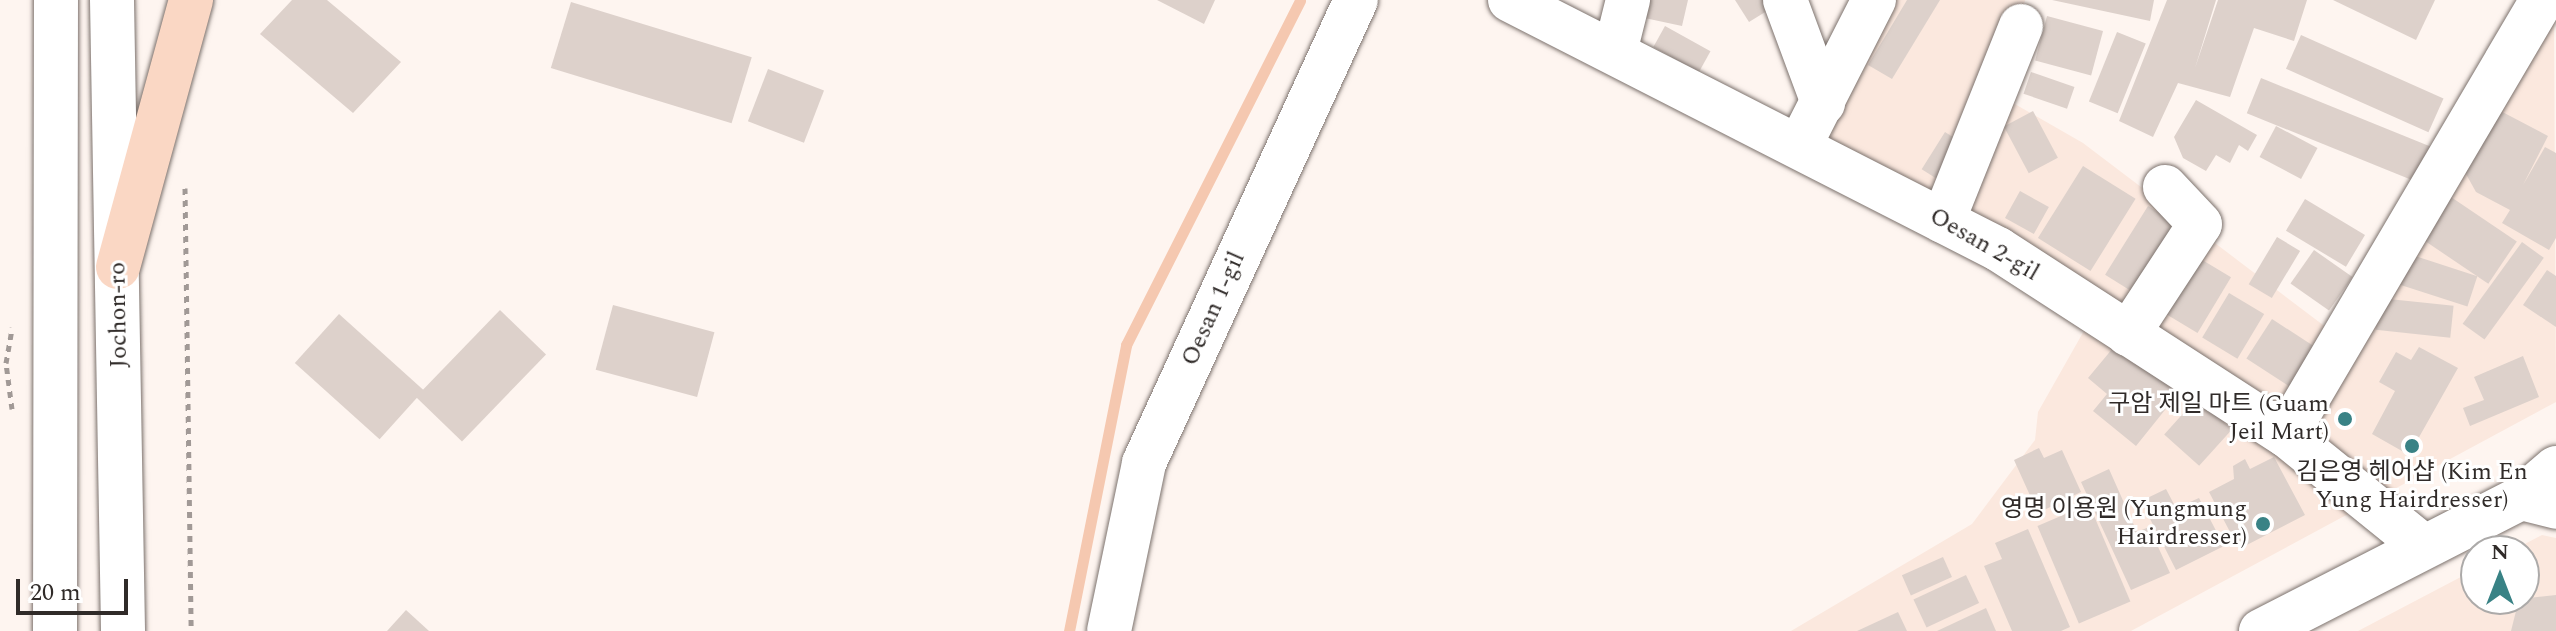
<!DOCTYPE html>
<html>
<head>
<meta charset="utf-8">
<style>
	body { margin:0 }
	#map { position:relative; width:2556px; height:631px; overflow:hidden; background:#fef5f0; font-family:Spectral,"Noto Sans KR",serif }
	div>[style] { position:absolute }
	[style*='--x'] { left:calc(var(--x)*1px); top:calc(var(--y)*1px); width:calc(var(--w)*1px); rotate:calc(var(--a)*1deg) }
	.built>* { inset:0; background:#fbe8de }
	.stream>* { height:11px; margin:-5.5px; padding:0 5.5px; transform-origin:5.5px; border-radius:5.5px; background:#f5c8b0 }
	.building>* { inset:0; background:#ddd1cb; transform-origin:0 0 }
	.path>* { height:5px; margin-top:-2.5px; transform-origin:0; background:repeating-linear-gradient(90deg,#a19996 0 6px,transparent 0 12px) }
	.roads { filter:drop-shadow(0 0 2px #7c726d) drop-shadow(0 0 2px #7c726d) }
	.minor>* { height:44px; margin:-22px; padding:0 22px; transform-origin:22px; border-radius:22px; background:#fff }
	.major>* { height:44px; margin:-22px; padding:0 22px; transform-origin:22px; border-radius:22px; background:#fad7c4 }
	.dots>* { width:22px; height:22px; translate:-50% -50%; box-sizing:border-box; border:4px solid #fff; border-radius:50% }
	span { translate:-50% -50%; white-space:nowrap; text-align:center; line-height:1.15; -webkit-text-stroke:6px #fff; paint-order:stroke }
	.street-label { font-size:24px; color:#302b29 }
	.poi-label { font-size:24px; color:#302b29 }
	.right { translate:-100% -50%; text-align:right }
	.north { position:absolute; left:2460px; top:535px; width:80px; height:80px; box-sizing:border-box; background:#fff; border:2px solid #acaaa9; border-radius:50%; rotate:0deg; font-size:22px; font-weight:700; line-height:32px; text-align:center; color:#302b29 }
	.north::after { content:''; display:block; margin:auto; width:28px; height:36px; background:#398285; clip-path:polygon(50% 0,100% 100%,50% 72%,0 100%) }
	.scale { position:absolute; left:16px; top:579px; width:112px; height:36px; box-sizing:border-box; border:4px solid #302b29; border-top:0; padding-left:10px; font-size:24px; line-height:28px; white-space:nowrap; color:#302b29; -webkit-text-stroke:6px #fff; paint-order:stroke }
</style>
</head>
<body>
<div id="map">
	<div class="built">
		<i style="clip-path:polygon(1893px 0,2025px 0,2006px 99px,2083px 143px,2327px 328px,2554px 17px,2556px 402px,2131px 631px,1791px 631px,1972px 524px,2035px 440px,2038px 412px,2085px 329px,1954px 243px,1806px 168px)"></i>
		<i style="clip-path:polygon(2542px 535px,2556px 538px,2556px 631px,2358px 631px,2476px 569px,2476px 599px,2524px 599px,2524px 551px,2511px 551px)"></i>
	</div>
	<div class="stream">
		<i style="--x:1069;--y:631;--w:292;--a:-78.7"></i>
		<i style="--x:1126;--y:345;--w:386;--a:-63.2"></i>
	</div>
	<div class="building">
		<i style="clip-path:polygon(292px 0,327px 0,401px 62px,353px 113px,260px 34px)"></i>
		<i style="clip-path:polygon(1157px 0,1215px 0,1204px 24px)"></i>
		<i style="clip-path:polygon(1644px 0,1688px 0,1682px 26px,1640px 17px)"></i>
		<i style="clip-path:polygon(1735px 0,1771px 0,1775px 6px,1749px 22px)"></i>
		<i style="clip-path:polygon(1907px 0,1940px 0,1892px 79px,1868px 65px)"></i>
		<i style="clip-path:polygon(2052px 0,2154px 0,2150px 21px)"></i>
		<i style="clip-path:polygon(2167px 0,2216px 0,2195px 68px,2218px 0,2307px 0,2294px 41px,2254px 28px,2230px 97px,2178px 83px,2153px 137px,2119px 121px)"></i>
		<i style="clip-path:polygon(2333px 0,2435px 0,2416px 40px)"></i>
		<i style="left:571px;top:2px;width:189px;height:69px;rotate:17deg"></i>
		<i style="left:2047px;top:16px;width:58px;height:46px;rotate:15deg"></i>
		<i style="left:1665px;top:26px;width:52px;height:24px;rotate:29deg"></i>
		<i style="left:2117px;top:32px;width:31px;height:75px;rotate:22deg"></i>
		<i style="left:2301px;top:35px;width:156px;height:37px;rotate:24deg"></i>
		<i style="left:768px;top:69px;width:60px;height:56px;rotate:21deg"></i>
		<i style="left:2031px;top:72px;width:46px;height:23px;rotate:19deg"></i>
		<i style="left:2261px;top:78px;width:186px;height:38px;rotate:22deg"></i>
		<i style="clip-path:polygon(2196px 100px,2257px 135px,2248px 151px,2239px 145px,2230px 163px,2216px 155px,2206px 171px,2183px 158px,2174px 137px)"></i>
		<i style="clip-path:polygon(2491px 106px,2548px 136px,2523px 185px,2545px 147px,2556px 153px,2556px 238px,2549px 250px,2502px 223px,2510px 210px,2476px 192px,2461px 165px)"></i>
		<i style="left:2033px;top:111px;width:53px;height:33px;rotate:62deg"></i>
		<i style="left:2276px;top:126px;width:47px;height:35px;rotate:28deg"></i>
		<i style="left:1945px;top:132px;width:22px;height:44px;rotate:32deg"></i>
		<i style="left:2083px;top:166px;width:62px;height:85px;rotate:32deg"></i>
		<i style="left:2020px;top:191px;width:33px;height:31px;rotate:29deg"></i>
		<i style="left:2448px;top:195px;width:83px;height:51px;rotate:34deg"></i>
		<i style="left:2305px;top:199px;width:70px;height:37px;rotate:31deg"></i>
		<i style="left:2148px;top:206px;width:44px;height:81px;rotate:32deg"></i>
		<i style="left:2277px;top:237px;width:27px;height:55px;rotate:31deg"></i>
		<i style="left:2522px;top:242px;width:27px;height:101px;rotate:36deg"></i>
		<i style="left:2314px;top:250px;width:47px;height:41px;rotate:35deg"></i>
		<i style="left:2189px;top:252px;width:49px;height:65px;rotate:31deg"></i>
		<i style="left:2406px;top:253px;width:75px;height:32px;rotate:18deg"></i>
		<i style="clip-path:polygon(2547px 270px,2556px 276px,2556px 327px,2523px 305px)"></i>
		<i style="left:2229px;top:293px;width:41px;height:52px;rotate:31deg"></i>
		<i style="left:2379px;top:298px;width:75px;height:32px;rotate:6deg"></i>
		<i style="left:613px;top:305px;width:105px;height:67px;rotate:15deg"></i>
		<i style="left:500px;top:310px;width:64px;height:121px;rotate:44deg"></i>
		<i style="left:339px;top:314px;width:114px;height:66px;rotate:42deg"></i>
		<i style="left:2272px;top:319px;width:56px;height:47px;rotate:33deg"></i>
		<i style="clip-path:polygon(2419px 347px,2458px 368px,2409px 455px,2372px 434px,2395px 391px,2379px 382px,2396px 352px,2411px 360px)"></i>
		<i style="clip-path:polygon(2113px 348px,2134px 364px,2144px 351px,2185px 385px,2136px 446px,2093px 411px,2107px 394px,2088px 378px)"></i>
		<i style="clip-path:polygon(2523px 356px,2539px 397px,2470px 426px,2463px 408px,2484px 400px,2474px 377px)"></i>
		<i style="left:2197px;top:398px;width:47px;height:49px;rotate:42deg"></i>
		<i style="clip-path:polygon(2039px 448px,2044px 458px,2062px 450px,2081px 492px,2038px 513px,2014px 460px)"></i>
		<i style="clip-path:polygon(2274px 457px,2305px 515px,2239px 549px,2209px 492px,2234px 479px,2233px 466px,2245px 459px,2250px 469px)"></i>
		<i style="clip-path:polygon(2109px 469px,2137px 532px,2149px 527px,2170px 573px,2131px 590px,2081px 482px)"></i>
		<i style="clip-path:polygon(2166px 489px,2176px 508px,2199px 498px,2224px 546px,2176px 570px,2141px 501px)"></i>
		<i style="left:2089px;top:504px;width:106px;height:56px;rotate:67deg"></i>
		<i style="clip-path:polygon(2028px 529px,2070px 627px,2061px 631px,2012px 631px,1984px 566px,2002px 559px,1995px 543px)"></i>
		<i style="left:1943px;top:557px;width:22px;height:45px;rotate:66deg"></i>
		<i style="left:1966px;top:575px;width:31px;height:58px;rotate:65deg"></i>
		<i style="clip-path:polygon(2556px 595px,2556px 631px,2511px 631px,2519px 599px)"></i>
		<i style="clip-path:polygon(1986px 608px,1996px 631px,1937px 631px)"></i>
		<i style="clip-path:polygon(406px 610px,429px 631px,387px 631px)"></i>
		<i style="clip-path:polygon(1898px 612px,1907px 631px,1857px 631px)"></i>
	</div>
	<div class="path">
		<i style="--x:185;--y:188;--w:443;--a:89.2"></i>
		<i style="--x:12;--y:409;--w:46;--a:-97.4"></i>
		<i style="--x:6;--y:363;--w:36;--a:-80"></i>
	</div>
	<div class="roads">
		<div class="minor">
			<i style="--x:112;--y:0;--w:631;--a:89"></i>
			<i style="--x:1510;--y:0;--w:548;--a:27.03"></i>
			<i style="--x:1998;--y:249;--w:343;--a:32.9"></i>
			<i style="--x:2286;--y:435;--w:176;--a:39"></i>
			<i style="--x:1785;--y:0;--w:110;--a:69.7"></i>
			<i style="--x:1615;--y:52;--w:54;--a:-76"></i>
			<i style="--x:1800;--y:145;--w:163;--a:-63"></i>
			<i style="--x:1943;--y:221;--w:210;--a:-68.2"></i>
			<i style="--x:2128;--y:334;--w:131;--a:-56.8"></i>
			<i style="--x:2200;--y:224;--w:51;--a:-133.4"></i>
			<i style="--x:2286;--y:435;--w:505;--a:-59.52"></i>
			<i style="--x:2521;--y:498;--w:46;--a:-40.6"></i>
			<i style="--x:55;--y:631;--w:631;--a:-89.91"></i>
			<i style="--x:1109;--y:631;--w:172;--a:-78.2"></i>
			<i style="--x:1144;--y:463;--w:509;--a:-65.4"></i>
			<i style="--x:2261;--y:631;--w:292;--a:-27.1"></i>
			<i style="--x:2521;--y:498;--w:36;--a:14"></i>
		</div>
		<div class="major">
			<i style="--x:118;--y:267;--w:277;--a:-74.7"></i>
		</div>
	</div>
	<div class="dots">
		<i style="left:2345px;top:419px;background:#398285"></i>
		<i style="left:2412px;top:446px;background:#398285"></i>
		<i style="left:2263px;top:524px;background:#398285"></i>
	</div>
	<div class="street-label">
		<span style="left:1984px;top:245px;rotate:30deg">Oesan 2-gil</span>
		<span style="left:1214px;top:309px;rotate:-66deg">Oesan 1-gil</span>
		<span style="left:119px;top:315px;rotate:-91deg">Jochon-ro</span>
	</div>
	<div class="poi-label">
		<span class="right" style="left:2329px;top:419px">구암 제일 마트 (Guam<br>Jeil Mart)</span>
		<span style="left:2412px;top:487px">김은영 헤어샵 (Kim En<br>Yung Hairdresser)</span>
		<span class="right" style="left:2247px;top:524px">영명 이용원 (Yungmung<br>Hairdresser)</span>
	</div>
	<div class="north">N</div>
	<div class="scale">20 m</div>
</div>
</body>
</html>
